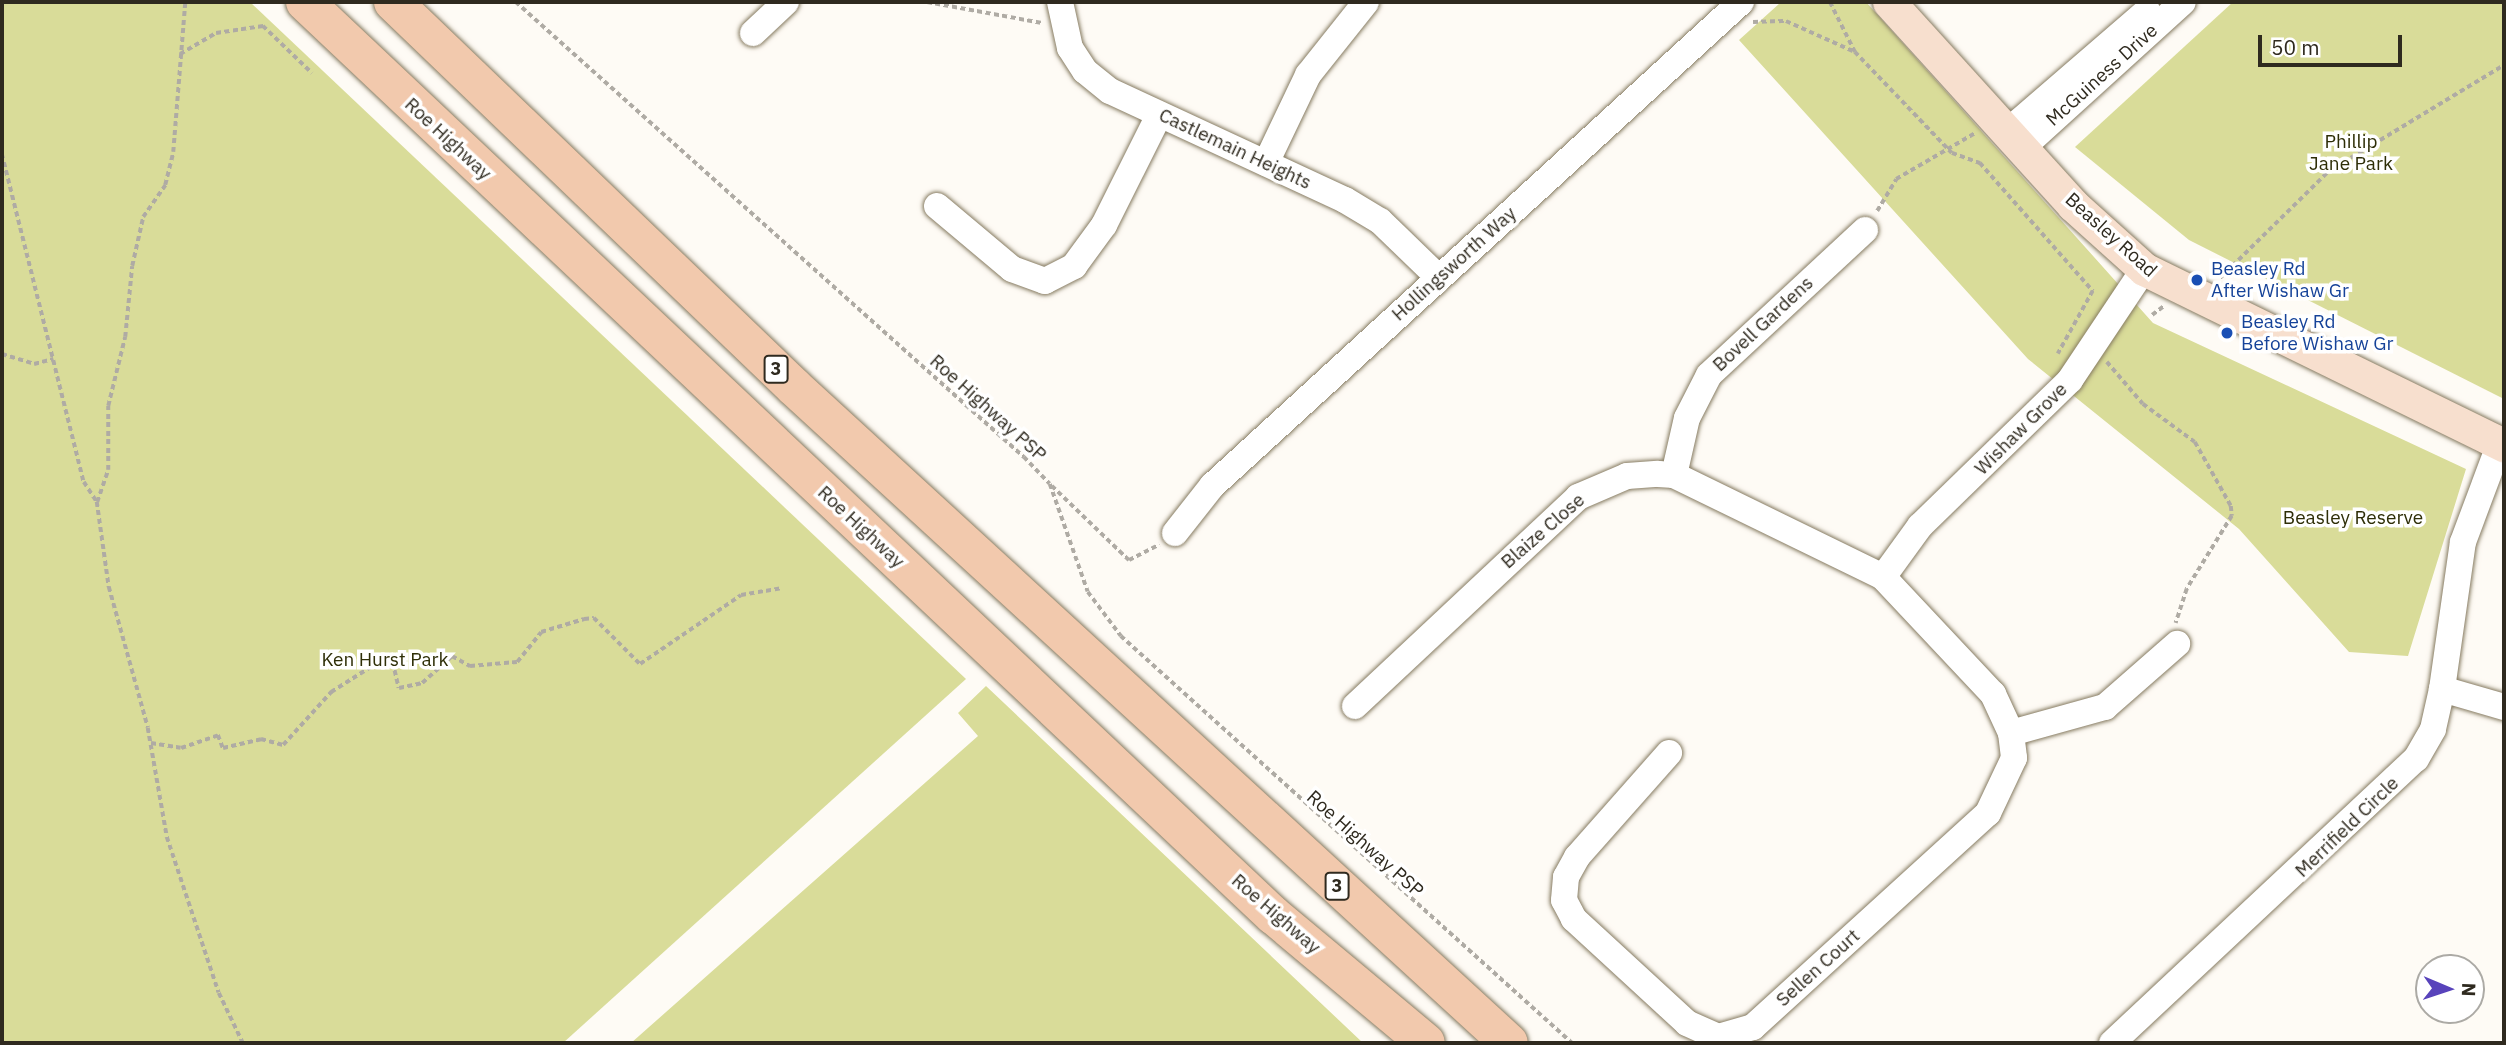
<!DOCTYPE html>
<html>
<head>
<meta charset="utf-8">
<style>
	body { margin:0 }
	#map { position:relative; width:2506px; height:1045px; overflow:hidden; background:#fefbf5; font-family:"IBM Plex Sans",sans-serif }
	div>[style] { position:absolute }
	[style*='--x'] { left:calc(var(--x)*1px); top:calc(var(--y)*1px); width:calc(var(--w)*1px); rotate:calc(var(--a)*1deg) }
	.green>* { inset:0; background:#d9dc99 }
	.path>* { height:3.5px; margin-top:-1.75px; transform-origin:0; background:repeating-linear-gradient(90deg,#afaba4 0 5px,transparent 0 8.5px) }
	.roads { filter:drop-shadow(0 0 2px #867b61) drop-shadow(0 0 2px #867b61) }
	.minor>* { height:26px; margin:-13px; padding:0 13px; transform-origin:13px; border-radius:13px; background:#fff }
	.major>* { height:33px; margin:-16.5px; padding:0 16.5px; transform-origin:16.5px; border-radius:16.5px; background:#f7dfce }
	.highway>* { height:38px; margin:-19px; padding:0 19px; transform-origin:19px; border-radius:19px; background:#f2c9ad }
	.dots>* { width:19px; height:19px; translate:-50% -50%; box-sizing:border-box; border:4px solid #fff; border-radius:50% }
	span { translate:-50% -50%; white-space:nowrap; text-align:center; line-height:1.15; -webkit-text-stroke:7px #fff; paint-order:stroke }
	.shield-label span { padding:2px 5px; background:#fff; border:2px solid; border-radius:5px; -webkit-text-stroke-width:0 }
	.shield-label { font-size:18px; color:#2f2a1f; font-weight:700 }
	.street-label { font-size:19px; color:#2f2a1f }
	.park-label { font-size:19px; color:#2e2e07 }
	.transit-label { font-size:19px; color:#164399 }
	.left { translate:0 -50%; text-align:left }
	.frame { position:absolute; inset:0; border:4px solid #2f2a1f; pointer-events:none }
	.north { position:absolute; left:2415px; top:954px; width:70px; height:70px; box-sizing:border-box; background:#fff; border:2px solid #acaaa5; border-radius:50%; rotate:92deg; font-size:19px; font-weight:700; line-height:28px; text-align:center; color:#2f2a1f }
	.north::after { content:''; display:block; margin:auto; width:24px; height:32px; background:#5843bb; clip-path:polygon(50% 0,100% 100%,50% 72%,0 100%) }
	.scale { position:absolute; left:2258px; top:35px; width:144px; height:32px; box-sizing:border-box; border:4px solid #2f2a1f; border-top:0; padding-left:9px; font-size:21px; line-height:24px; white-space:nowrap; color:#2f2a1f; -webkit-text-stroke:5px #fff; paint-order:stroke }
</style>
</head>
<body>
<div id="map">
	<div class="green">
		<i style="clip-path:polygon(2px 2px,250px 2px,966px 679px,563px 1043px,2px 1043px)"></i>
		<i style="clip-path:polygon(1781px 2px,1866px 2px,2153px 323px,2466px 469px,2408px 656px,2349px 652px,2239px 529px,2028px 359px,1739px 40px)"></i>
		<i style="clip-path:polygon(2233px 2px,2504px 2px,2504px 399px,2189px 240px,2075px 147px)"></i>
		<i style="clip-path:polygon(986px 686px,1363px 1043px,631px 1043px,978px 736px,958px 713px)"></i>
	</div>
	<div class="path">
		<i style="--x:516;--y:2;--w:682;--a:41.85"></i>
		<i style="--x:1024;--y:457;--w:37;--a:46"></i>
		<i style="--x:1050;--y:484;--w:114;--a:70.6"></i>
		<i style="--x:1088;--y:592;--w:55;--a:53.1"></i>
		<i style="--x:1121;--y:636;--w:607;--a:42.06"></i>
		<i style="--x:927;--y:2;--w:117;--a:10.3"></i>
		<i style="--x:1830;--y:2;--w:56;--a:63.4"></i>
		<i style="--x:1855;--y:52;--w:140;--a:46.2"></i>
		<i style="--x:1952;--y:153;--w:30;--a:20"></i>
		<i style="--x:1980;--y:163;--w:171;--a:48.6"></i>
		<i style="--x:2093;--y:291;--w:72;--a:119.1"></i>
		<i style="--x:1753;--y:22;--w:33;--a:-2"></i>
		<i style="--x:1786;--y:21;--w:76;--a:24.2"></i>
		<i style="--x:180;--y:54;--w:42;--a:-30.3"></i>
		<i style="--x:216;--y:33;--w:48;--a:-8.5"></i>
		<i style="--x:263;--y:26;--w:68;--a:43.8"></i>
		<i style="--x:2;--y:154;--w:338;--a:76"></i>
		<i style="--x:84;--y:482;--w:24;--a:57"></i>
		<i style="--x:97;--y:502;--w:86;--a:82"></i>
		<i style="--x:109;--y:587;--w:146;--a:74.5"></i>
		<i style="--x:148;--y:728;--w:111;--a:80.1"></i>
		<i style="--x:167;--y:837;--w:164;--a:71.6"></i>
		<i style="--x:219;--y:993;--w:55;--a:64.4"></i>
		<i style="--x:1877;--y:211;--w:37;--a:-59"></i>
		<i style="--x:1896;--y:179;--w:91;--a:-30.2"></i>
		<i style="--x:2220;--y:278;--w:153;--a:-44.5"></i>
		<i style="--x:2329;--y:171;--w:205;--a:-31.2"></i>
		<i style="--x:2152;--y:315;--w:15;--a:-37"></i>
		<i style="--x:2;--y:354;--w:34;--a:17"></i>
		<i style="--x:34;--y:364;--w:20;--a:-15"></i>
		<i style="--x:2107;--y:362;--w:55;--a:49.4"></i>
		<i style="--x:2143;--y:404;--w:64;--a:36.2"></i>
		<i style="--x:2195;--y:442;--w:73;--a:60.6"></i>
		<i style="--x:2231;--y:506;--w:10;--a:84"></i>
		<i style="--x:2232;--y:516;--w:86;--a:121.7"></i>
		<i style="--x:2187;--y:589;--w:36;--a:108"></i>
		<i style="--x:1052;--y:486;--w:107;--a:43.9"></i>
		<i style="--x:1129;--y:560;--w:34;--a:-27"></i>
		<i style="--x:97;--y:502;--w:34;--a:-71"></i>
		<i style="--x:108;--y:470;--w:64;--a:-90"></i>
		<i style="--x:108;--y:406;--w:71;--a:-76.2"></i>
		<i style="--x:125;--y:337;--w:71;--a:-84.4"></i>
		<i style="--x:132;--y:266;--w:50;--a:-77.3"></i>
		<i style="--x:143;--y:217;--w:39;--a:-55"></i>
		<i style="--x:165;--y:185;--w:34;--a:-76"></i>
		<i style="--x:173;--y:152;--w:150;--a:-85.4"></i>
		<i style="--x:151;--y:743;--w:30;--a:9"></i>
		<i style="--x:181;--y:748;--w:39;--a:-19"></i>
		<i style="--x:218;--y:735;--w:14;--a:69"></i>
		<i style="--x:223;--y:748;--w:39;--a:-13"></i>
		<i style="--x:261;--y:739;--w:23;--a:15"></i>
		<i style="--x:283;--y:745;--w:72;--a:-47.8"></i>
		<i style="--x:331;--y:692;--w:71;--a:-32.3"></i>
		<i style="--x:391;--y:654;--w:35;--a:77"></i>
		<i style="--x:399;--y:688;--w:24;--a:-12"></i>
		<i style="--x:422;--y:683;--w:40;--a:-42"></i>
		<i style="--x:452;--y:656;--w:21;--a:29"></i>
		<i style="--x:470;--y:666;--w:47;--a:-4.9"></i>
		<i style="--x:517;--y:662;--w:38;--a:-51"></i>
		<i style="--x:541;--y:632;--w:45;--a:-16.8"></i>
		<i style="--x:584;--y:619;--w:10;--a:-6"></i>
		<i style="--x:594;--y:618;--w:65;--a:45"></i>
		<i style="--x:640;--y:664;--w:122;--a:-34.3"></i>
		<i style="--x:741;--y:595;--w:42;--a:-9.7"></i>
	</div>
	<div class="roads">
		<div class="minor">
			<i style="--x:1060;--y:2;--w:47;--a:77.7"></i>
			<i style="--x:1070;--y:48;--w:27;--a:57"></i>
			<i style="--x:1085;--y:71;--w:32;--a:39"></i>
			<i style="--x:1110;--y:91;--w:259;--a:24.9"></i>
			<i style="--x:1345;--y:200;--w:41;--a:31"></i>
			<i style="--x:1380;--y:221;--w:82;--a:44"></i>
			<i style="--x:753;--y:33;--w:45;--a:-43.2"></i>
			<i style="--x:2008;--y:131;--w:184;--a:-40.8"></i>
			<i style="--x:2022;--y:148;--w:217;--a:-42.2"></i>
			<i style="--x:1266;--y:163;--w:98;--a:-64.5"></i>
			<i style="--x:1308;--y:75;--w:93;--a:-51.5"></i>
			<i style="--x:937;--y:206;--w:98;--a:40"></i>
			<i style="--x:1012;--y:269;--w:35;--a:20"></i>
			<i style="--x:1045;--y:281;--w:33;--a:-27"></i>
			<i style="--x:1074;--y:266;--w:51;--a:-53.8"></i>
			<i style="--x:1104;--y:225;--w:123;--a:-63.4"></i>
			<i style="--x:1674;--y:475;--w:58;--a:-77.2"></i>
			<i style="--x:1687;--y:418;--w:48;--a:-62.9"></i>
			<i style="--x:1709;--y:375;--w:213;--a:-42.9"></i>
			<i style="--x:1175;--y:533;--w:60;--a:-51.8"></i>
			<i style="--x:1212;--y:486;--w:717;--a:-42.46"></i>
			<i style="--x:1883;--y:577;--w:63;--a:-54"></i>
			<i style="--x:1920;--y:526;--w:209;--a:-44.2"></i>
			<i style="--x:2070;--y:380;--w:133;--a:-56.3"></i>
			<i style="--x:2442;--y:689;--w:65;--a:16.2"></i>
			<i style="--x:1355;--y:706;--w:306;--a:-43.1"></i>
			<i style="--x:1578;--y:497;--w:53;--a:-23.2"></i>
			<i style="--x:1627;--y:476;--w:31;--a:-4"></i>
			<i style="--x:1658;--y:474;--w:16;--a:4"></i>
			<i style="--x:1674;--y:475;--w:233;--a:26"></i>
			<i style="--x:1883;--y:577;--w:161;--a:46.8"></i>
			<i style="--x:1993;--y:694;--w:43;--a:65.2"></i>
			<i style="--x:2011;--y:733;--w:25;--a:83"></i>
			<i style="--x:2014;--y:758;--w:61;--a:115.3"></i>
			<i style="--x:1988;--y:813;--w:318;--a:137.7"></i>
			<i style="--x:1753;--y:1027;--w:36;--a:164"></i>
			<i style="--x:1718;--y:1037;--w:34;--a:-156"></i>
			<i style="--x:1687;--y:1023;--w:154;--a:-137.4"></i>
			<i style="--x:1574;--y:919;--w:21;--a:-118"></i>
			<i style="--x:1564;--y:900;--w:23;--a:-85"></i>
			<i style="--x:1566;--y:877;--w:23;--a:-61"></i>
			<i style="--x:1577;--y:857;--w:139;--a:-48.5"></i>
			<i style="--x:2011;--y:733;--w:98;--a:-15.5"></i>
			<i style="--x:2105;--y:707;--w:96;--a:-41.2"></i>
			<i style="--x:2112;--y:1043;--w:416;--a:-43.1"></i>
			<i style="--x:2416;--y:759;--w:34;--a:-60"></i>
			<i style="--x:2433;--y:729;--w:41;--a:-77.3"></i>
			<i style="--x:2442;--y:689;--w:148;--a:-81.9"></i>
			<i style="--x:2463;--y:542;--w:106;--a:-69.5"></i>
		</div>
		<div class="major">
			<i style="--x:1889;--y:2;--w:274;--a:47.8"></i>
			<i style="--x:2073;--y:205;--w:96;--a:42"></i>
			<i style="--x:2144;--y:269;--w:401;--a:26.1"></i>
		</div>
		<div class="highway">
			<i style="--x:305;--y:2;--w:1331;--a:43.33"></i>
			<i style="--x:1273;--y:915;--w:199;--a:39.9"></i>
			<i style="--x:393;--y:2;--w:556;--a:43.83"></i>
			<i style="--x:794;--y:387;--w:970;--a:42.54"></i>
		</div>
	</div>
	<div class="dots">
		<i style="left:2197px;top:280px;background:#1a4fb4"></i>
		<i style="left:2227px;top:333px;background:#1a4fb4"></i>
	</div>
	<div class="shield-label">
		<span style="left:776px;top:369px">3</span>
		<span style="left:1337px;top:886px">3</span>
	</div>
	<div class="street-label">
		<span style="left:2102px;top:75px;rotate:-42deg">McGuiness Drive</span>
		<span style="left:448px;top:139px;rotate:43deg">Roe Highway</span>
		<span style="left:1235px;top:149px;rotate:25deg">Castlemain Heights</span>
		<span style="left:2111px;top:235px;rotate:42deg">Beasley Road</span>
		<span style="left:1454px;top:264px;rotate:-42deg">Hollingsworth Way</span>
		<span style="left:1763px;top:324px;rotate:-43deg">Bovell Gardens</span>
		<span style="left:988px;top:408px;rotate:42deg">Roe Highway PSP</span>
		<span style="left:2021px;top:429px;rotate:-45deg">Wishaw Grove</span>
		<span style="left:861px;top:527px;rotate:43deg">Roe Highway</span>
		<span style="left:1543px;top:531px;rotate:-41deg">Blaize Close</span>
		<span style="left:2347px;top:827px;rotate:-44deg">Merrifield Circle</span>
		<span style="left:1365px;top:844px;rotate:42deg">Roe Highway PSP</span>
		<span style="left:1276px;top:914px;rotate:41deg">Roe Highway</span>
		<span style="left:1818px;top:968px;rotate:-42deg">Sellen Court</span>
	</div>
	<div class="park-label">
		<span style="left:2351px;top:153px">Phillip<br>Jane Park</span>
		<span style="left:2353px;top:518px">Beasley Reserve</span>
		<span style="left:385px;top:660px">Ken Hurst Park</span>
	</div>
	<div class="transit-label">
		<span class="left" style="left:2211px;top:280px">Beasley Rd<br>After Wishaw Gr</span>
		<span class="left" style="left:2241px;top:333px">Beasley Rd<br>Before Wishaw Gr</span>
	</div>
	<div class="frame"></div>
	<div class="north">N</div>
	<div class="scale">50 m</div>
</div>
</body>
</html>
